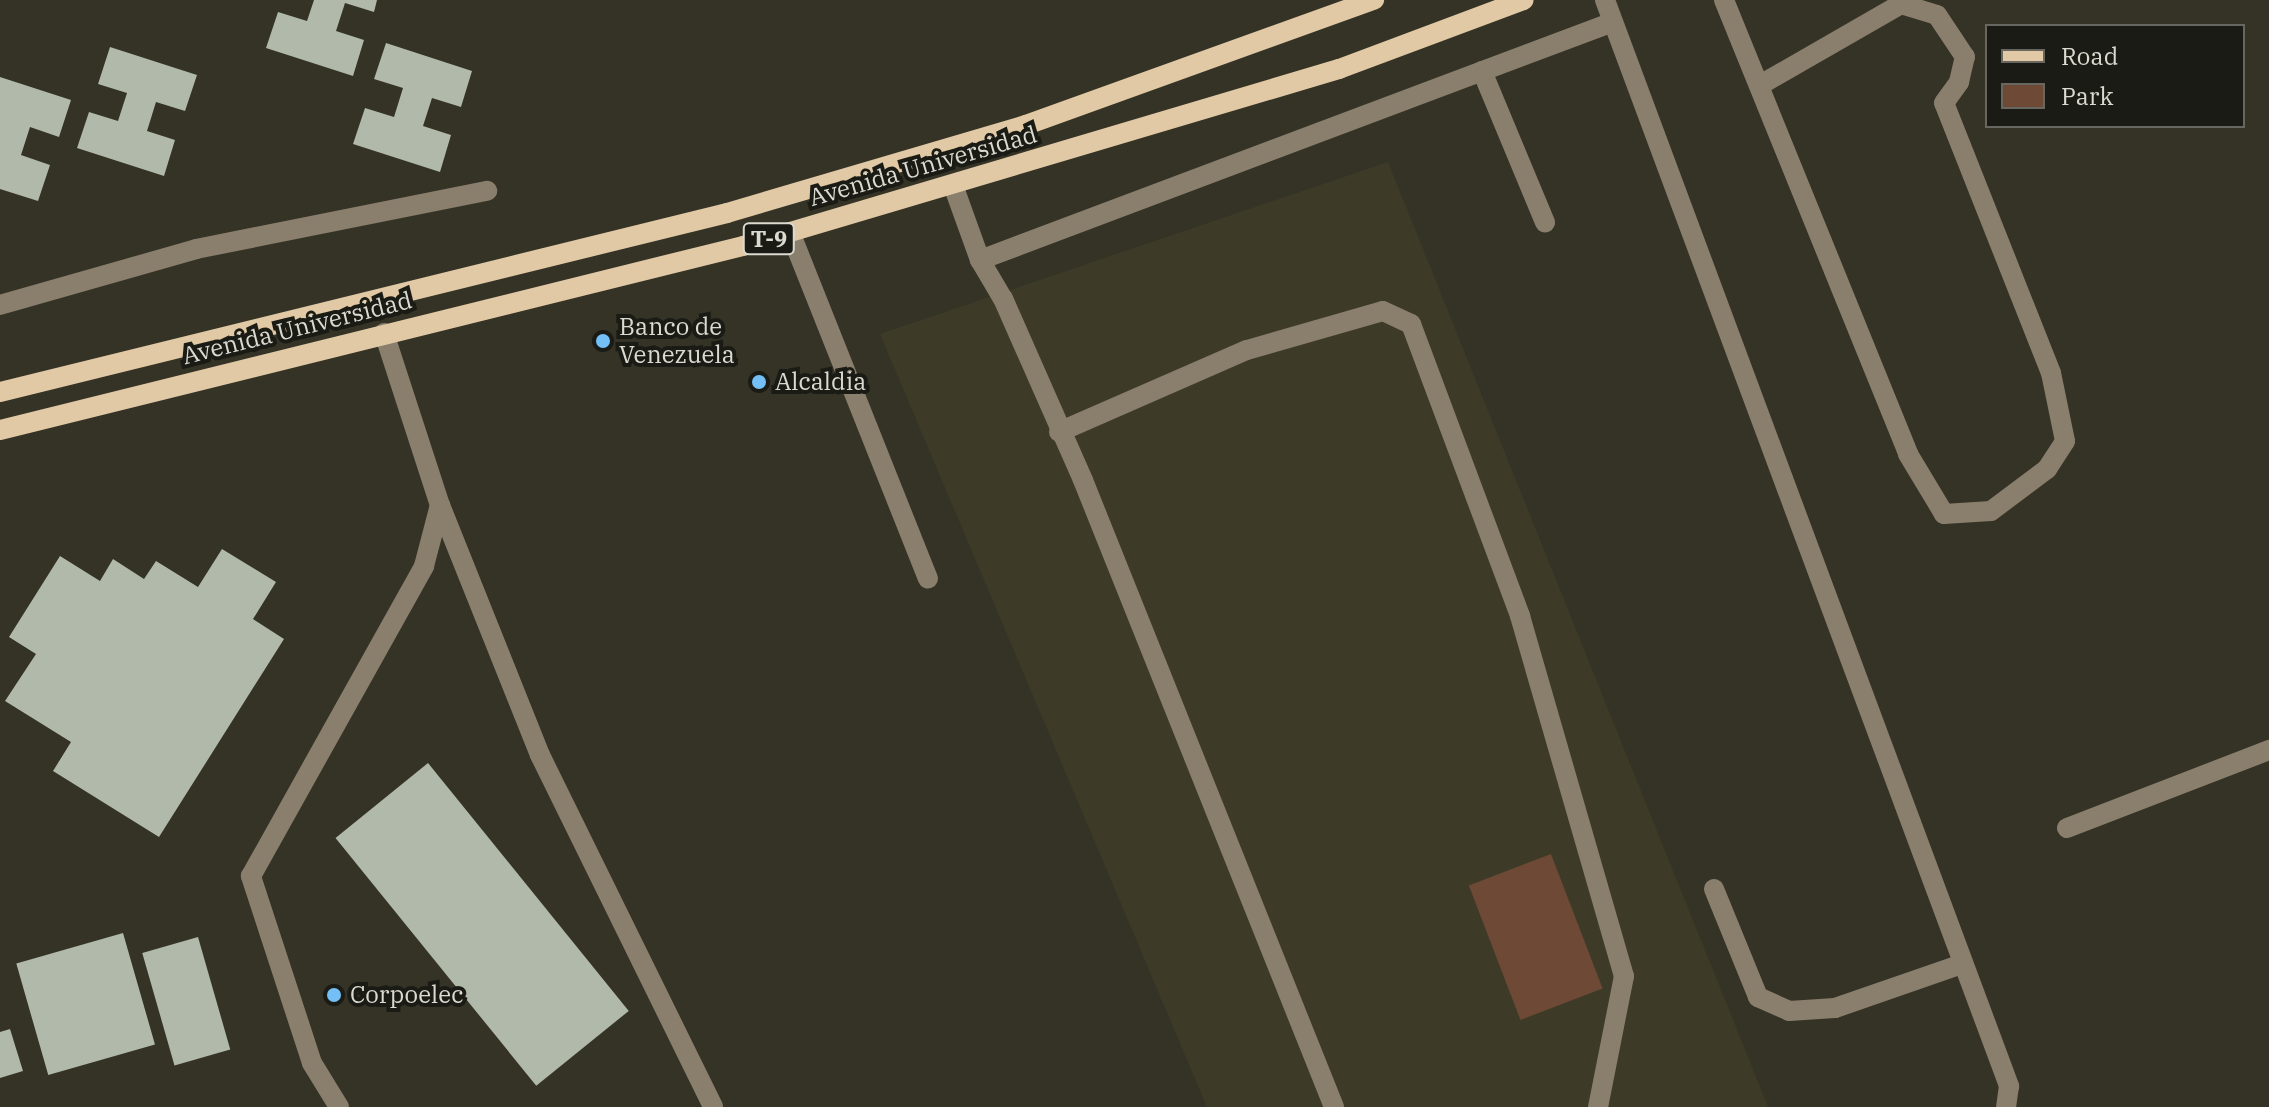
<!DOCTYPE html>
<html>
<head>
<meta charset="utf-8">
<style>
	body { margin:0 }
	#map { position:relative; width:2269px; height:1107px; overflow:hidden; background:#343326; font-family:"IBM Plex Serif",serif }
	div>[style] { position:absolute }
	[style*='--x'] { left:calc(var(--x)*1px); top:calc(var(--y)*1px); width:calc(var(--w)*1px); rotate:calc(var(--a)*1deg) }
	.built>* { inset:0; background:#3d3b27 }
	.green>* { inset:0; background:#6e4935; transform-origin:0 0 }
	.building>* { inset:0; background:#b0b9aa; transform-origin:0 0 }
	.minor>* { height:20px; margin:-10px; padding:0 10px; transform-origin:10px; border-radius:10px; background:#8a7e6d }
	.major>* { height:20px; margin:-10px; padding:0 10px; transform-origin:10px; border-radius:10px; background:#e2c9a5 }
	.dots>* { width:22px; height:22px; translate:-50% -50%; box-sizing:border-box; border:4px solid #1b1b15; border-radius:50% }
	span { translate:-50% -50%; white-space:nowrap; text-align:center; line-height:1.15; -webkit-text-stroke:8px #1b1b15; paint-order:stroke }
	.shield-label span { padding:2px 6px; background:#1b1b15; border:2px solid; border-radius:6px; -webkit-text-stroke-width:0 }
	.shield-label { font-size:22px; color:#dadad1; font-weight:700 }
	.street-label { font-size:24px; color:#dadad1 }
	.poi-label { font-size:24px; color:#dadad1 }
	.left { translate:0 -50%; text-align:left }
	.legend { position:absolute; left:1985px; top:24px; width:260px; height:104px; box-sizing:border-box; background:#1b1b15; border:2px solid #676760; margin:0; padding:10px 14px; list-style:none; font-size:24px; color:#dadad1 }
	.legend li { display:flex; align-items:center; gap:16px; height:40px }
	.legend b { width:40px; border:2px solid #676760 }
</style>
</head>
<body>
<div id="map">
	<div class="built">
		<i style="clip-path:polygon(1388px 162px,1768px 1107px,1207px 1107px,880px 334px)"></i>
	</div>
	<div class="green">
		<i style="left:1551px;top:854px;width:144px;height:88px;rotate:69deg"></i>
	</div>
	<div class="building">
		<i style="clip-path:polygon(314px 0,377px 0,374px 12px,345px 3px,336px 31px,364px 40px,353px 76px,266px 48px,278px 12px,307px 21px)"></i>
		<i style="clip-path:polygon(386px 43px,472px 71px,461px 107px,432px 98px,423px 126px,451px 135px,440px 172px,353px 144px,365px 108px,394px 117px,403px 88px,374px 79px)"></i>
		<i style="clip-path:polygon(110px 47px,197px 75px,185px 111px,156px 102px,147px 131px,175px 140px,164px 176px,77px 148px,89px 112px,118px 121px,127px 93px,98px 84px)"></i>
		<i style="clip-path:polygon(0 77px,71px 100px,59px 137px,30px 127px,21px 155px,50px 165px,38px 201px,0 189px)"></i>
		<i style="clip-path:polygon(222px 549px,276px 582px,253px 619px,284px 639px,159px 837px,53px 771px,71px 742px,5px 701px,36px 654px,9px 637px,60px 556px,100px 581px,113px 559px,144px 579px,156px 561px,198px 587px)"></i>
		<i style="left:428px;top:763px;width:319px;height:119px;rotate:51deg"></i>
		<i style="left:123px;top:933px;width:116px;height:111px;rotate:74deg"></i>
		<i style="left:198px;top:937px;width:117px;height:58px;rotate:74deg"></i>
		<i style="clip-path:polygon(10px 1029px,23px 1071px,0 1078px,0 1032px)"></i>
	</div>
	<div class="minor">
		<i style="--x:1605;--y:0;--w:1159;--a:69.59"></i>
		<i style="--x:2009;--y:1086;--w:21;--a:98"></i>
		<i style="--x:1724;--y:0;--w:490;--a:67.9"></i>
		<i style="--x:1908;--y:454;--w:70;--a:59"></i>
		<i style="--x:1944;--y:514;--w:47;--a:-3.7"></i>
		<i style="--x:1991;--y:511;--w:70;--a:-36.9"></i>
		<i style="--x:2047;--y:469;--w:33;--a:-57"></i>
		<i style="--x:2065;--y:441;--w:69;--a:-101.6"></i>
		<i style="--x:2051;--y:373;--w:290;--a:-111.6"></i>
		<i style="--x:1944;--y:103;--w:26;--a:-54"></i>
		<i style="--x:1959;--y:82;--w:26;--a:-77"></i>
		<i style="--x:1965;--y:57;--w:50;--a:-123.7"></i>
		<i style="--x:1937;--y:15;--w:38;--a:-163"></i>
		<i style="--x:1901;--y:4;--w:160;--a:150.1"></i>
		<i style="--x:1482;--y:71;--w:164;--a:67.4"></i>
		<i style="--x:953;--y:185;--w:80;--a:70.2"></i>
		<i style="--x:790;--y:232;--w:373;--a:68.3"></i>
		<i style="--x:0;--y:305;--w:204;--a:-15.9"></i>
		<i style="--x:196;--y:249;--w:297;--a:-11.3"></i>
		<i style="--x:384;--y:333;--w:181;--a:72"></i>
		<i style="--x:440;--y:505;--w:269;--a:68.2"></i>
		<i style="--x:540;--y:755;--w:392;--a:63.8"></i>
		<i style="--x:1059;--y:432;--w:205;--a:-23.6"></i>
		<i style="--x:1247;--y:350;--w:141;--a:-16"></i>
		<i style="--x:1383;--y:311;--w:31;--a:25"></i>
		<i style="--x:1411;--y:324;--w:312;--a:69.5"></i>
		<i style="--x:1520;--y:616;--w:375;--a:73.9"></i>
		<i style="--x:1624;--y:976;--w:134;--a:101.2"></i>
		<i style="--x:2067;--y:828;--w:217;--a:-21.1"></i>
		<i style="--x:1714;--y:889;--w:117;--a:67.8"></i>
		<i style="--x:1758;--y:997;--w:34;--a:24"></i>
		<i style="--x:1789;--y:1011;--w:46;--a:-3.7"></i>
		<i style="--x:1835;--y:1008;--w:134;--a:-19.1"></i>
		<i style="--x:339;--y:1107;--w:52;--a:-121.5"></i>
		<i style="--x:312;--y:1063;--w:197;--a:-108.1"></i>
		<i style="--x:251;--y:876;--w:355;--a:-60.8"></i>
		<i style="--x:424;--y:566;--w:63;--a:-75.3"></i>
		<i style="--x:1334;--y:1107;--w:675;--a:-111.82"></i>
		<i style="--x:1083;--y:480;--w:198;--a:-113.8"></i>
		<i style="--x:1003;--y:299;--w:45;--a:-120.5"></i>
		<i style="--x:980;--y:260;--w:676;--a:-20.61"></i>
	</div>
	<div class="major">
		<i style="--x:0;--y:392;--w:749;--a:-13.83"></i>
		<i style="--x:727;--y:213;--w:312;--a:-16.4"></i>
		<i style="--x:1026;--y:125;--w:370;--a:-19.8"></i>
		<i style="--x:0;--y:430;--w:765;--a:-13.91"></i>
		<i style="--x:743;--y:246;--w:622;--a:-16.54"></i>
		<i style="--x:1339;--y:69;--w:197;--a:-20.5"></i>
	</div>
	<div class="dots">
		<i style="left:603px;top:341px;background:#74c0f6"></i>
		<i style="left:759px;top:382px;background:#74c0f6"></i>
		<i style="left:334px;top:995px;background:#74c0f6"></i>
	</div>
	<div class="shield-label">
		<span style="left:769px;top:239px">T-9</span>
	</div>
	<div class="street-label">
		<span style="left:923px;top:166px;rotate:-16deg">Avenida Universidad</span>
		<span style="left:297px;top:328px;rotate:-14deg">Avenida Universidad</span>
	</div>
	<div class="poi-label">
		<span class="left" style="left:619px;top:341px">Banco de<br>Venezuela</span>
		<span class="left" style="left:775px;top:382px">Alcaldia</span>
		<span class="left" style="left:350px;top:995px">Corpoelec</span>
	</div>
	<ul class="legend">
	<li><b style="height:10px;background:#e2c9a5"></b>Road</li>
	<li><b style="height:22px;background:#6e4935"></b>Park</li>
	</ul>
</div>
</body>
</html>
